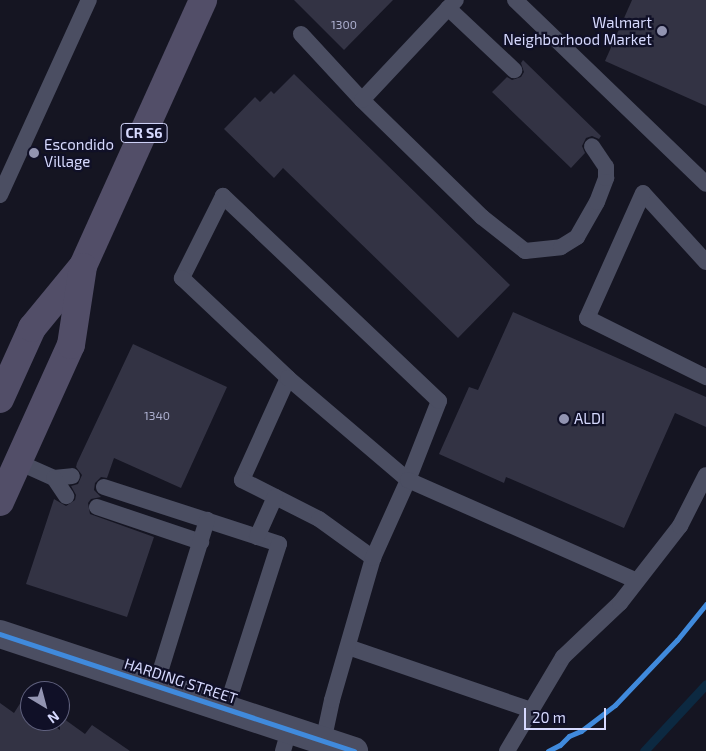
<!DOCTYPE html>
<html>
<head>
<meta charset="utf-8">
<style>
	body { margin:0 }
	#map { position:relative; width:706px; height:751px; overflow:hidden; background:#151522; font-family:"Exo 2",sans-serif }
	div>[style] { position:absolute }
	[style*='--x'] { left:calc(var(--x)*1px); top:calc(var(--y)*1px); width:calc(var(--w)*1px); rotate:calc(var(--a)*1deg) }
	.stream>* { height:9px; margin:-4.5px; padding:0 4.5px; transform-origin:4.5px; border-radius:4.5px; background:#0c2941 }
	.building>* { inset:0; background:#334 }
	.service>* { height:16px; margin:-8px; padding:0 8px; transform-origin:8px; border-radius:8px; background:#4b4e62 }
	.tertiary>* { height:28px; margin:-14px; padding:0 14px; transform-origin:14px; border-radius:14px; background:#4b4e62 }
	.primary>* { height:28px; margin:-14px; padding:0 14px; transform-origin:14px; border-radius:14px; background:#524e68 }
	.cycleway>* { height:5px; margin:-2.5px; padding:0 2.5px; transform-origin:2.5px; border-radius:2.5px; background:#408adc }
	.dots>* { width:14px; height:14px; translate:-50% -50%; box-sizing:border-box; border:2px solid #101027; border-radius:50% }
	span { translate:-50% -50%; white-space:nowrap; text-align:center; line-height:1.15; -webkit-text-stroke:4.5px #101027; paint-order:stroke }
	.number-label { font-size:12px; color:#adb0d0 }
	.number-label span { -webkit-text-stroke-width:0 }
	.shield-label span { padding:1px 4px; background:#101027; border:1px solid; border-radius:4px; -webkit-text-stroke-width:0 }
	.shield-label { font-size:14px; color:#d6d9fe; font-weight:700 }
	.poi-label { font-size:15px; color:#d6d9fe }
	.right { translate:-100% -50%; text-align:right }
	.left { translate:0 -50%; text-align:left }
	.street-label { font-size:15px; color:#d6d9fe }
	.north { position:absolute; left:20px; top:681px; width:50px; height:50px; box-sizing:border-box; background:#101027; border:1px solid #5f607d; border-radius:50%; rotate:143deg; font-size:14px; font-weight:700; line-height:20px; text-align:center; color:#d6d9fe }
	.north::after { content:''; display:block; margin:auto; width:18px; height:22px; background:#9294b1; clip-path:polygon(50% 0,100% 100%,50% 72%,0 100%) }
	.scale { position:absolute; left:524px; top:708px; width:82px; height:22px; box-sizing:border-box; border:2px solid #d6d9fe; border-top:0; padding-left:6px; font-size:15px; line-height:18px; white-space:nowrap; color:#d6d9fe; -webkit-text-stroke:4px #101027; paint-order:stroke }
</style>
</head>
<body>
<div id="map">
	<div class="stream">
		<i style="--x:644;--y:751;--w:91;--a:-47.2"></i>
	</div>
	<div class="building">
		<i style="clip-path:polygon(294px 0,393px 0,344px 50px)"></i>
		<i style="clip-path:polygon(632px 0,706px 0,706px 106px,605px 61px)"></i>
		<i style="clip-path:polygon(523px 60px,601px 136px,599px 139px,592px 136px,586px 138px,582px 146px,585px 153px,571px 168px,492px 92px,507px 77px,512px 80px,521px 77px,524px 72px,521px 63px)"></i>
		<i style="clip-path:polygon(294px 74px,510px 285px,458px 338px,283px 168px,274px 178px,224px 129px,255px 97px,260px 102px,271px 91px,274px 94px)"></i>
		<i style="clip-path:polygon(513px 312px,706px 397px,706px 427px,675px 413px,624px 528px,506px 477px,504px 483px,439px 454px,469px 387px,478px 390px)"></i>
		<i style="clip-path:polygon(133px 344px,227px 387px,181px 488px,114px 458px,107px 478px,101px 477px,95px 483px,94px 490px,101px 497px,91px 499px,88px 503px,90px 514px,154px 537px,127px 617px,26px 584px,54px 499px,66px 506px,75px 500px,76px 495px,71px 486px,78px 484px,82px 475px,76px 467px,77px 463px)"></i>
		<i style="clip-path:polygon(21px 702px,30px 709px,30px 721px,47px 721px,60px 730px,60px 716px,85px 734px,92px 725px,130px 751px,0 751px,0 703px,14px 713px)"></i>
	</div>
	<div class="service">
		<i style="--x:515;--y:0;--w:265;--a:43.9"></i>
		<i style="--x:448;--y:8;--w:91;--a:43.2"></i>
		<i style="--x:301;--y:34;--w:90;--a:47.3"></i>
		<i style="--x:362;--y:100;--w:168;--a:44.3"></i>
		<i style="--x:482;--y:217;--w:55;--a:38.3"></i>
		<i style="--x:525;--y:251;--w:36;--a:-6"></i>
		<i style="--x:561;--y:247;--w:19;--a:-32"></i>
		<i style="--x:577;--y:237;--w:40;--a:-60.3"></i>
		<i style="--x:597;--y:202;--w:26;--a:-69"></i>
		<i style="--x:606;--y:178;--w:11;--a:-90"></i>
		<i style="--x:606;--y:167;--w:25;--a:-124"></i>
		<i style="--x:362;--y:100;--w:137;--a:-46.8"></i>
		<i style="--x:0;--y:195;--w:214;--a:-65.5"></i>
		<i style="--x:706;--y:262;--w:93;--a:-132.4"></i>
		<i style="--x:643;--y:193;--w:137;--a:114.1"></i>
		<i style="--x:587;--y:318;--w:133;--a:26.4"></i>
		<i style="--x:288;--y:378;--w:112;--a:114.3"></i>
		<i style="--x:242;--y:480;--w:86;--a:26.9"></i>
		<i style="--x:319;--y:519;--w:67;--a:35.8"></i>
		<i style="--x:18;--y:462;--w:39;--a:24"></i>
		<i style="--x:54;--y:478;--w:18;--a:-6"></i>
		<i style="--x:54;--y:478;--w:22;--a:56"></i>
		<i style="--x:104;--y:487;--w:184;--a:18"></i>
		<i style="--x:279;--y:544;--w:173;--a:107.8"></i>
		<i style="--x:97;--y:507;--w:110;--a:18.6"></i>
		<i style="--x:257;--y:537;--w:44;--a:-65.8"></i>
		<i style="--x:348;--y:647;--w:194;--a:19"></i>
		<i style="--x:156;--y:685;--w:173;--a:-72.8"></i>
		<i style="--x:323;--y:742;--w:43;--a:-77.9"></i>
		<i style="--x:332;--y:700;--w:148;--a:-73.9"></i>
		<i style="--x:373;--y:558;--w:85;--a:-65.8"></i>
		<i style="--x:408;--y:480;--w:85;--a:-68.6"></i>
		<i style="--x:439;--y:401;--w:298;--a:-136.5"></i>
		<i style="--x:223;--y:196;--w:92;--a:116.6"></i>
		<i style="--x:182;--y:278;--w:146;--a:43.3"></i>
		<i style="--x:288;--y:378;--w:157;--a:40.4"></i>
		<i style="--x:408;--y:480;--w:250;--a:23.8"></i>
		<i style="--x:283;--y:751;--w:22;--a:-74"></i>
		<i style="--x:507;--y:751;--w:109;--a:-59.2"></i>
		<i style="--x:563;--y:657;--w:79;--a:-43.5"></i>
		<i style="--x:620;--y:603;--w:98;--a:-52.1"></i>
		<i style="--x:680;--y:526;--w:57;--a:-63"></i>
	</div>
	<div class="tertiary">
		<i style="--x:0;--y:634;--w:373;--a:18.3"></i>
	</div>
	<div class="primary">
		<i style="--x:0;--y:399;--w:78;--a:-65.7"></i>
		<i style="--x:32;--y:328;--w:80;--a:-50.6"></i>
		<i style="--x:83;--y:266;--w:292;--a:-65.7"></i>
		<i style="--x:0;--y:502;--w:172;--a:-65.7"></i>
		<i style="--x:71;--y:345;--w:79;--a:-81.3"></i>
	</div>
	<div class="cycleway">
		<i style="--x:0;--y:634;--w:373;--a:18.3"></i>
		<i style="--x:548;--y:751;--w:13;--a:-27"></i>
		<i style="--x:560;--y:745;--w:13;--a:-45"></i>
		<i style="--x:569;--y:736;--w:13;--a:-23"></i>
		<i style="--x:581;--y:731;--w:43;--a:-37.4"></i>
		<i style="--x:615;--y:705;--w:90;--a:-46.4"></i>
		<i style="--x:677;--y:640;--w:46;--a:-51.1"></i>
	</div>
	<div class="dots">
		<i style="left:662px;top:31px;background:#9294b1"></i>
		<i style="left:34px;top:153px;background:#9294b1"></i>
		<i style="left:564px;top:419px;background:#9294b1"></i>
	</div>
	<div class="number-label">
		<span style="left:344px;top:25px">1300</span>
		<span style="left:157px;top:416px">1340</span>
	</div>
	<div class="shield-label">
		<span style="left:144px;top:133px">CR S6</span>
	</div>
	<div class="poi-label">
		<span class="right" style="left:652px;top:31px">Walmart<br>Neighborhood Market</span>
		<span class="left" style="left:44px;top:153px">Escondido<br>Village</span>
		<span class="left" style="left:574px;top:419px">ALDI</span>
	</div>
	<div class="street-label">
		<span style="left:181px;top:681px;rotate:18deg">HARDING STREET</span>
	</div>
	<div class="north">N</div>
	<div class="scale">20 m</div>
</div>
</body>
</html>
